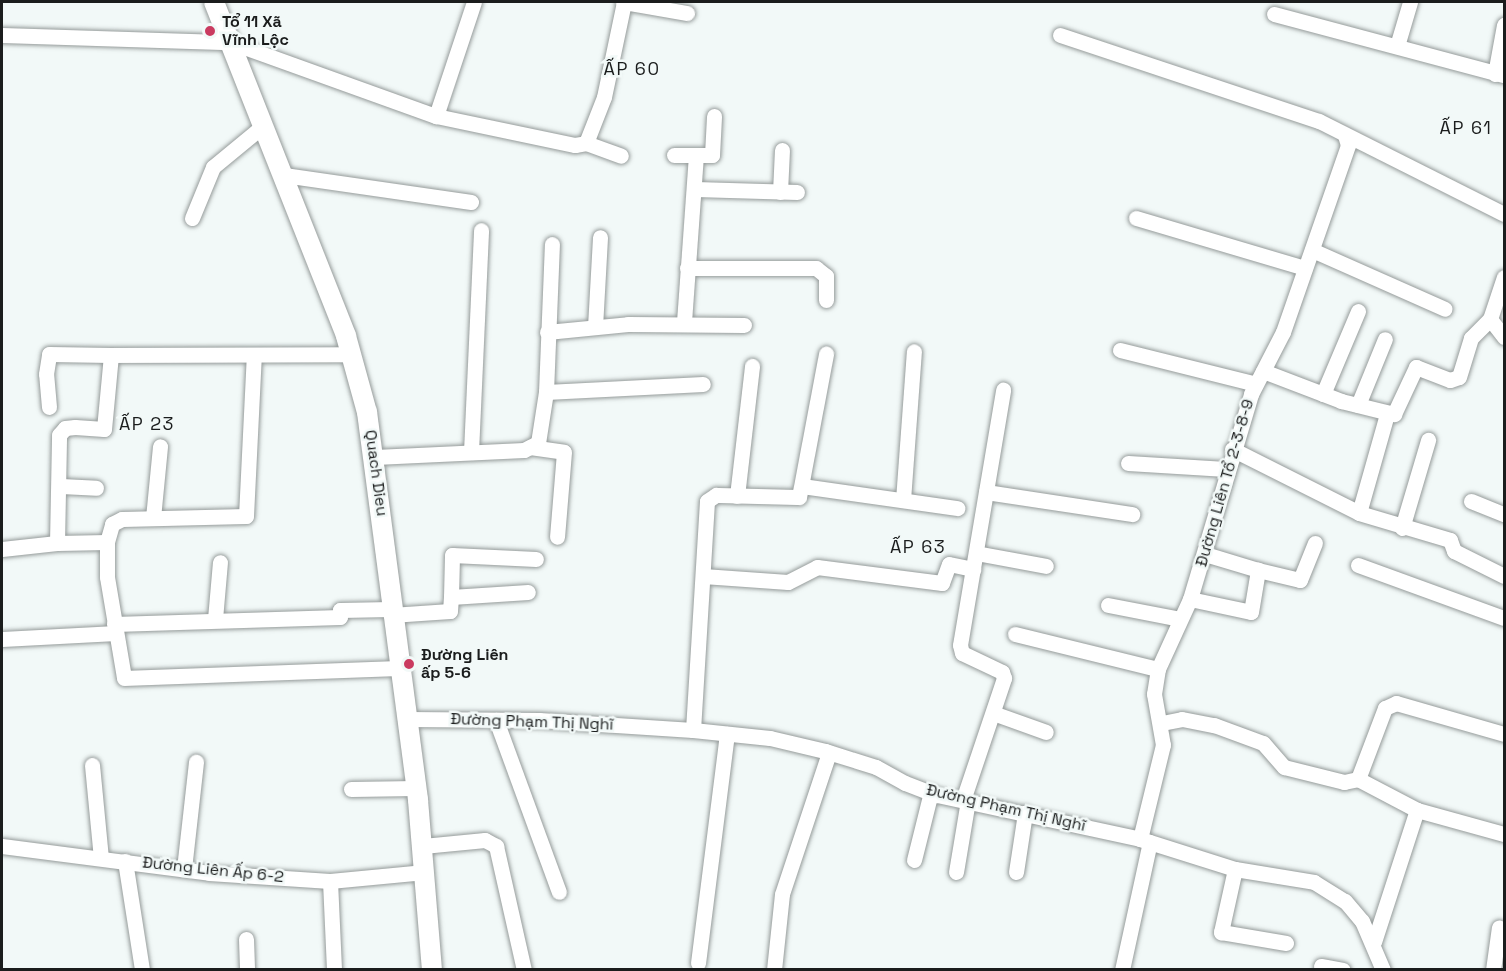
<!DOCTYPE html>
<html>
<head>
<meta charset="utf-8">
<style>
	body { margin:0 }
	#map { position:relative; width:1506px; height:971px; overflow:hidden; background:#f2f9f8; font-family:"Space Grotesk",sans-serif }
	div>[style] { position:absolute }
	[style*='--x'] { left:calc(var(--x)*1px); top:calc(var(--y)*1px); width:calc(var(--w)*1px); rotate:calc(var(--a)*1deg) }
	.roads { filter:drop-shadow(0 0 2px #959b9a) drop-shadow(0 0 2px #959b9a) }
	.minor>* { height:15px; margin:-7.5px; padding:0 7.5px; transform-origin:7.5px; border-radius:7.5px; background:#fff }
	.major>* { height:20px; margin:-10px; padding:0 10px; transform-origin:10px; border-radius:10px; background:#fff }
	.dots>* { width:16px; height:16px; translate:-50% -50%; box-sizing:border-box; border:3px solid #f2f9f8; border-radius:50% }
	span { translate:-50% -50%; white-space:nowrap; text-align:center; line-height:1.15; -webkit-text-stroke:5px #f2f9f8; paint-order:stroke }
	.poi-label { font-size:16px; color:#1b1d1d; font-weight:700 }
	.left { translate:0 -50%; text-align:left }
	.street-label { font-size:16px; color:#1b1d1d }
	.neighbourhood-label { font-size:18px; color:#1b1d1d; letter-spacing:1.5px }
	.frame { position:absolute; inset:0; border:3px solid #1b1d1d; pointer-events:none }
</style>
</head>
<body>
<div id="map">
	<div class="roads">
		<div class="minor">
			<i style="--x:623;--y:2;--w:65;--a:9.8"></i>
			<i style="--x:1274;--y:14;--w:238;--a:14.9"></i>
			<i style="--x:2;--y:35;--w:228;--a:1.8"></i>
			<i style="--x:230;--y:42;--w:219;--a:19.8"></i>
			<i style="--x:436;--y:116;--w:142;--a:11.8"></i>
			<i style="--x:575;--y:145;--w:11;--a:-10"></i>
			<i style="--x:586;--y:143;--w:49;--a:-68.6"></i>
			<i style="--x:604;--y:97;--w:97;--a:-78.1"></i>
			<i style="--x:1060;--y:35;--w:273;--a:18.4"></i>
			<i style="--x:1319;--y:121;--w:207;--a:26.7"></i>
			<i style="--x:1397;--y:46;--w:46;--a:-73.5"></i>
			<i style="--x:1495;--y:74;--w:50;--a:-79.6"></i>
			<i style="--x:436;--y:116;--w:120;--a:-71.6"></i>
			<i style="--x:586;--y:143;--w:37;--a:20"></i>
			<i style="--x:674;--y:155;--w:38;--a:0"></i>
			<i style="--x:712;--y:155;--w:39;--a:-87"></i>
			<i style="--x:284;--y:175;--w:189;--a:8.2"></i>
			<i style="--x:695;--y:189;--w:102;--a:1.7"></i>
			<i style="--x:780;--y:192;--w:42;--a:-87.3"></i>
			<i style="--x:192;--y:218;--w:55;--a:-67.6"></i>
			<i style="--x:213;--y:167;--w:66;--a:-39.5"></i>
			<i style="--x:1136;--y:218;--w:176;--a:16.5"></i>
			<i style="--x:1312;--y:250;--w:145;--a:23.9"></i>
			<i style="--x:687;--y:268;--w:129;--a:0"></i>
			<i style="--x:816;--y:268;--w:13;--a:39"></i>
			<i style="--x:826;--y:276;--w:24;--a:90"></i>
			<i style="--x:1490;--y:319;--w:23;--a:52"></i>
			<i style="--x:684;--y:322;--w:166;--a:-85.9"></i>
			<i style="--x:595;--y:327;--w:90;--a:-86.8"></i>
			<i style="--x:547;--y:332;--w:81;--a:-5.6"></i>
			<i style="--x:628;--y:324;--w:116;--a:0.5"></i>
			<i style="--x:1120;--y:350;--w:140;--a:14"></i>
			<i style="--x:1263;--y:371;--w:84;--a:21"></i>
			<i style="--x:1341;--y:401;--w:55;--a:13.8"></i>
			<i style="--x:1394;--y:414;--w:52;--a:-64.9"></i>
			<i style="--x:1416;--y:367;--w:36;--a:21"></i>
			<i style="--x:1450;--y:380;--w:9;--a:-18"></i>
			<i style="--x:1459;--y:377;--w:41;--a:-72.9"></i>
			<i style="--x:1471;--y:338;--w:27;--a:-45"></i>
			<i style="--x:1490;--y:319;--w:44;--a:-71.6"></i>
			<i style="--x:546;--y:392;--w:157;--a:-2.9"></i>
			<i style="--x:1323;--y:394;--w:90;--a:-67.1"></i>
			<i style="--x:1358;--y:405;--w:71;--a:-67.8"></i>
			<i style="--x:49;--y:407;--w:33;--a:-95"></i>
			<i style="--x:46;--y:374;--w:20;--a:-81"></i>
			<i style="--x:49;--y:354;--w:62;--a:0.9"></i>
			<i style="--x:530;--y:447;--w:34;--a:8"></i>
			<i style="--x:564;--y:452;--w:85;--a:94.7"></i>
			<i style="--x:1232;--y:449;--w:142;--a:26.7"></i>
			<i style="--x:1359;--y:513;--w:95;--a:16.5"></i>
			<i style="--x:1450;--y:540;--w:12;--a:70"></i>
			<i style="--x:1454;--y:551;--w:56;--a:26.6"></i>
			<i style="--x:471;--y:452;--w:222;--a:-87.4"></i>
			<i style="--x:375;--y:457;--w:149;--a:-2.7"></i>
			<i style="--x:524;--y:450;--w:16;--a:-27"></i>
			<i style="--x:538;--y:443;--w:52;--a:-81.1"></i>
			<i style="--x:546;--y:392;--w:148;--a:-87.7"></i>
			<i style="--x:1128;--y:463;--w:98;--a:3.5"></i>
			<i style="--x:61;--y:486;--w:35;--a:3"></i>
			<i style="--x:802;--y:486;--w:157;--a:8.1"></i>
			<i style="--x:986;--y:492;--w:148;--a:8.6"></i>
			<i style="--x:737;--y:496;--w:131;--a:-83.4"></i>
			<i style="--x:903;--y:500;--w:149;--a:-85.8"></i>
			<i style="--x:1471;--y:501;--w:35;--a:22"></i>
			<i style="--x:1359;--y:513;--w:103;--a:-74.2"></i>
			<i style="--x:153;--y:518;--w:72;--a:-84.4"></i>
			<i style="--x:1402;--y:528;--w:92;--a:-73.5"></i>
			<i style="--x:107;--y:542;--w:35;--a:90"></i>
			<i style="--x:107;--y:577;--w:102;--a:80.4"></i>
			<i style="--x:124;--y:678;--w:274;--a:-2.1"></i>
			<i style="--x:57;--y:543;--w:108;--a:-88.9"></i>
			<i style="--x:59;--y:435;--w:9;--a:-49"></i>
			<i style="--x:65;--y:428;--w:10;--a:-6"></i>
			<i style="--x:75;--y:427;--w:29;--a:4"></i>
			<i style="--x:104;--y:429;--w:74;--a:-84.6"></i>
			<i style="--x:111;--y:355;--w:240;--a:-0.2"></i>
			<i style="--x:2;--y:549;--w:55;--a:-6.2"></i>
			<i style="--x:57;--y:543;--w:50;--a:-1.1"></i>
			<i style="--x:107;--y:542;--w:19;--a:-74"></i>
			<i style="--x:112;--y:524;--w:11;--a:-27"></i>
			<i style="--x:122;--y:519;--w:124;--a:-1.4"></i>
			<i style="--x:246;--y:516;--w:161;--a:-87.2"></i>
			<i style="--x:976;--y:553;--w:71;--a:10.5"></i>
			<i style="--x:1205;--y:554;--w:55;--a:16.8"></i>
			<i style="--x:1358;--y:565;--w:155;--a:20"></i>
			<i style="--x:703;--y:576;--w:85;--a:4"></i>
			<i style="--x:788;--y:582;--w:33;--a:-27"></i>
			<i style="--x:817;--y:567;--w:126;--a:7.3"></i>
			<i style="--x:942;--y:583;--w:20;--a:-70"></i>
			<i style="--x:949;--y:564;--w:25;--a:12"></i>
			<i style="--x:451;--y:597;--w:42;--a:-88.6"></i>
			<i style="--x:452;--y:555;--w:84;--a:2.7"></i>
			<i style="--x:1190;--y:599;--w:62;--a:12"></i>
			<i style="--x:1251;--y:612;--w:43;--a:-80.5"></i>
			<i style="--x:1258;--y:570;--w:43;--a:13.4"></i>
			<i style="--x:1300;--y:580;--w:40;--a:-68"></i>
			<i style="--x:1108;--y:605;--w:73;--a:11"></i>
			<i style="--x:391;--y:615;--w:59;--a:-3.9"></i>
			<i style="--x:450;--y:611;--w:14;--a:-86"></i>
			<i style="--x:451;--y:597;--w:77;--a:-3.7"></i>
			<i style="--x:215;--y:619;--w:57;--a:-85"></i>
			<i style="--x:114;--y:624;--w:226;--a:-1.8"></i>
			<i style="--x:340;--y:617;--w:7;--a:-90"></i>
			<i style="--x:340;--y:610;--w:51;--a:-1.1"></i>
			<i style="--x:1015;--y:634;--w:147;--a:13.8"></i>
			<i style="--x:2;--y:639;--w:114;--a:-3"></i>
			<i style="--x:993;--y:713;--w:56;--a:19.7"></i>
			<i style="--x:405;--y:719;--w:134;--a:0.4"></i>
			<i style="--x:539;--y:720;--w:154;--a:3.7"></i>
			<i style="--x:693;--y:730;--w:77;--a:5.9"></i>
			<i style="--x:770;--y:738;--w:57;--a:13.3"></i>
			<i style="--x:825;--y:751;--w:53;--a:17.4"></i>
			<i style="--x:876;--y:767;--w:33;--a:29"></i>
			<i style="--x:905;--y:783;--w:34;--a:21"></i>
			<i style="--x:937;--y:795;--w:208;--a:12.2"></i>
			<i style="--x:1140;--y:839;--w:100;--a:17.5"></i>
			<i style="--x:1235;--y:869;--w:80;--a:9.3"></i>
			<i style="--x:1314;--y:882;--w:36;--a:32"></i>
			<i style="--x:1345;--y:901;--w:26;--a:50"></i>
			<i style="--x:1362;--y:921;--w:53;--a:66.8"></i>
			<i style="--x:496;--y:720;--w:183;--a:69.9"></i>
			<i style="--x:1162;--y:723;--w:20;--a:-11"></i>
			<i style="--x:1182;--y:719;--w:33;--a:11"></i>
			<i style="--x:1214;--y:725;--w:52;--a:20.2"></i>
			<i style="--x:1263;--y:743;--w:32;--a:49"></i>
			<i style="--x:1284;--y:767;--w:62;--a:14"></i>
			<i style="--x:1344;--y:782;--w:14;--a:-12"></i>
			<i style="--x:693;--y:730;--w:229;--a:-86.5"></i>
			<i style="--x:707;--y:501;--w:11;--a:-34"></i>
			<i style="--x:716;--y:495;--w:83;--a:1.4"></i>
			<i style="--x:799;--y:497;--w:146;--a:-79.3"></i>
			<i style="--x:92;--y:765;--w:93;--a:84.5"></i>
			<i style="--x:351;--y:789;--w:65;--a:-0.9"></i>
			<i style="--x:963;--y:800;--w:129;--a:-71.4"></i>
			<i style="--x:1004;--y:678;--w:6;--a:-108"></i>
			<i style="--x:1002;--y:672;--w:44;--a:-154.6"></i>
			<i style="--x:962;--y:653;--w:8;--a:-104"></i>
			<i style="--x:960;--y:645;--w:259;--a:-80.4"></i>
			<i style="--x:1417;--y:810;--w:90;--a:15.4"></i>
			<i style="--x:1140;--y:839;--w:97;--a:-76.3"></i>
			<i style="--x:1163;--y:745;--w:52;--a:-100"></i>
			<i style="--x:1154;--y:694;--w:25;--a:-81"></i>
			<i style="--x:1158;--y:669;--w:77;--a:-65.4"></i>
			<i style="--x:1190;--y:599;--w:214;--a:-73.4"></i>
			<i style="--x:1251;--y:394;--w:70;--a:-62.7"></i>
			<i style="--x:1283;--y:332;--w:198;--a:-70.8"></i>
			<i style="--x:1348;--y:145;--w:10;--a:-107"></i>
			<i style="--x:2;--y:846;--w:209;--a:7.4"></i>
			<i style="--x:209;--y:873;--w:121;--a:3.8"></i>
			<i style="--x:330;--y:881;--w:95;--a:-5.4"></i>
			<i style="--x:423;--y:846;--w:62;--a:-5.5"></i>
			<i style="--x:485;--y:840;--w:13;--a:29"></i>
			<i style="--x:496;--y:846;--w:127;--a:77.3"></i>
			<i style="--x:914;--y:860;--w:70;--a:-76"></i>
			<i style="--x:125;--y:861;--w:110;--a:81.1"></i>
			<i style="--x:184;--y:869;--w:108;--a:-83.6"></i>
			<i style="--x:1235;--y:869;--w:65;--a:102.5"></i>
			<i style="--x:1221;--y:932;--w:66;--a:9.6"></i>
			<i style="--x:956;--y:872;--w:73;--a:-80.5"></i>
			<i style="--x:1016;--y:872;--w:60;--a:-81.3"></i>
			<i style="--x:330;--y:881;--w:89;--a:87.4"></i>
			<i style="--x:246;--y:939;--w:31;--a:88"></i>
			<i style="--x:1374;--y:942;--w:139;--a:-72"></i>
			<i style="--x:1417;--y:810;--w:67;--a:-152.3"></i>
			<i style="--x:1358;--y:779;--w:76;--a:-69.2"></i>
			<i style="--x:1385;--y:708;--w:12;--a:-24"></i>
			<i style="--x:1396;--y:703;--w:112;--a:16"></i>
			<i style="--x:698;--y:963;--w:231;--a:-82.8"></i>
			<i style="--x:1321;--y:966;--w:22;--a:10"></i>
			<i style="--x:774;--y:970;--w:76;--a:-84"></i>
			<i style="--x:782;--y:894;--w:149;--a:-71.6"></i>
			<i style="--x:1122;--y:970;--w:131;--a:-77.7"></i>
			<i style="--x:1493;--y:970;--w:43;--a:-82.1"></i>
		</div>
		<div class="major">
			<i style="--x:214;--y:2;--w:359;--a:68.4"></i>
			<i style="--x:346;--y:336;--w:79;--a:74.6"></i>
			<i style="--x:367;--y:412;--w:391;--a:82.5"></i>
			<i style="--x:418;--y:800;--w:171;--a:85.3"></i>
		</div>
	</div>
	<div class="dots">
		<i style="left:210px;top:31px;background:#ca3b60"></i>
		<i style="left:409px;top:664px;background:#ca3b60"></i>
	</div>
	<div class="poi-label">
		<span class="left" style="left:222px;top:31px">Tổ 11 Xã<br>Vĩnh Lộc</span>
		<span class="left" style="left:421px;top:664px">Đường Liên<br>ấp 5-6</span>
	</div>
	<div class="street-label">
		<span style="left:376px;top:473px;rotate:82deg">Quach Dieu</span>
		<span style="left:1225px;top:483px;rotate:-74deg">Đường Liên Tổ 2-3-8-9</span>
		<span style="left:532px;top:722px;rotate:2deg">Đường Phạm Thị Nghĩ</span>
		<span style="left:1006px;top:808px;rotate:13deg">Đường Phạm Thị Nghĩ</span>
		<span style="left:213px;top:870px;rotate:6deg">Đường Liên Ấp 6-2</span>
	</div>
	<div class="neighbourhood-label">
		<span style="left:632px;top:69px">ẤP 60</span>
		<span style="left:1466px;top:128px">ẤP 61</span>
		<span style="left:147px;top:424px">ẤP 23</span>
		<span style="left:918px;top:547px">ẤP 63</span>
	</div>
	<div class="frame"></div>
</div>
</body>
</html>
